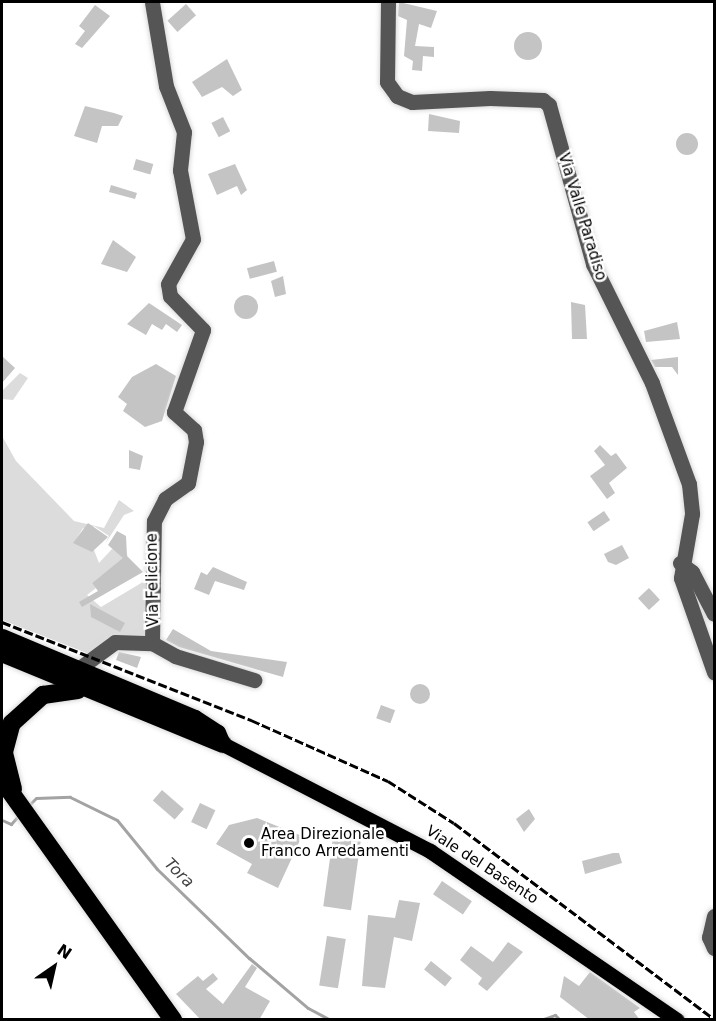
<!DOCTYPE html>
<html>
<head>
<meta charset="utf-8">
<style>
	body { margin:0 }
	#map { position:relative; width:716px; height:1021px; overflow:hidden; background:#fff; font-family:"DejaVu Sans",sans-serif }
	div>[style] { position:absolute }
	[style*='--x'] { left:calc(var(--x)*1px); top:calc(var(--y)*1px); width:calc(var(--w)*1px); rotate:calc(var(--a)*1deg) }
	.green>* { inset:0; background:#dcdcdc }
	.stream>* { height:3px; margin:-1.5px; padding:0 1.5px; transform-origin:1.5px; border-radius:1.5px; background:#a3a3a3 }
	.building>* { inset:0; background:#c4c4c4; transform-origin:0 0 }
	.round { border-radius:50% }
	.roads { filter:drop-shadow(0 0 2px #dbdbdb) drop-shadow(0 0 2px #dbdbdb) }
	.minor>* { height:15px; margin:-7.5px; padding:0 7.5px; transform-origin:7.5px; border-radius:7.5px; background:#555 }
	.major>* { height:15px; margin:-7.5px; padding:0 7.5px; transform-origin:7.5px; border-radius:7.5px; background:#000 }
	.highway>* { height:18px; margin:-9px; padding:0 9px; transform-origin:9px; border-radius:9px; background:#000 }
	.rail>* { height:3px; margin-top:-1.5px; transform-origin:0; background:repeating-linear-gradient(90deg,#000 0 9px,transparent 0 12px) }
	.dots>* { width:16px; height:16px; translate:-50% -50%; box-sizing:border-box; border:3px solid #fff; border-radius:50% }
	span { translate:-50% -50%; white-space:nowrap; text-align:center; line-height:1.15; -webkit-text-stroke:5px #fff; paint-order:stroke }
	.street-label { font-size:15px; color:#000 }
	.poi-label { font-size:15px; color:#000 }
	.left { translate:0 -50%; text-align:left }
	.water-label { font-size:16px; color:#444; font-style:italic }
	.frame { position:absolute; inset:0; border:3px solid #000; pointer-events:none }
	.north { position:absolute; left:24px; top:937px; width:60px; height:60px; -webkit-text-stroke:4px #fff; paint-order:stroke; rotate:34deg; font-size:16px; font-weight:700; line-height:24px; text-align:center; color:#000 }
	.north::after { content:''; display:block; margin:auto; width:21px; height:27px; background:#000; clip-path:polygon(50% 0,100% 100%,50% 72%,0 100%) }
</style>
</head>
<body>
<div id="map">
	<div class="green">
		<i style="clip-path:polygon(20px 373px,28px 378px,13px 400px,2px 399px,2px 391px)"></i>
		<i style="clip-path:polygon(2px 436px,16px 461px,74px 521px,104px 528px,119px 500px,134px 511px,124px 515px,105px 544px,109px 536px,94px 526px,90px 532px,83px 528px,74px 543px,94px 550px,99px 563px,112px 549px,128px 555px,92px 583px,96px 588px,87px 595px,101px 607px,148px 579px,152px 642px,123px 638px,97px 657px,2px 620px)"></i>
	</div>
	<div class="stream">
		<i style="--x:28;--y:806;--w:11;--a:-45"></i>
		<i style="--x:36;--y:798;--w:34;--a:-2"></i>
		<i style="--x:70;--y:797;--w:52;--a:26.1"></i>
		<i style="--x:117;--y:820;--w:63;--a:50.8"></i>
		<i style="--x:157;--y:869;--w:128;--a:44.1"></i>
		<i style="--x:249;--y:958;--w:77;--a:40.3"></i>
		<i style="--x:308;--y:1008;--w:26;--a:28"></i>
		<i style="--x:2;--y:820;--w:10;--a:24"></i>
		<i style="--x:11;--y:824;--w:12;--a:-48"></i>
		<i style="--x:541;--y:1020;--w:15;--a:-20"></i>
		<i style="--x:555;--y:1015;--w:7;--a:45"></i>
	</div>
	<div class="building">
		<i style="clip-path:polygon(399px 2px,437px 11px,431px 28px,419px 24px,415px 46px,434px 47px,434px 57px,423px 56px,422px 71px,412px 70px,413px 61px,404px 56px,407px 20px,398px 16px)"></i>
		<i style="left:186px;top:4px;width:15px;height:25px;rotate:48deg"></i>
		<i style="clip-path:polygon(95px 5px,110px 16px,82px 48px,75px 44px,85px 31px,79px 26px)"></i>
		<i class="round" style="left:514px;top:32px;width:28px;height:28px"></i>
		<i style="clip-path:polygon(227px 59px,242px 90px,233px 96px,222px 87px,202px 97px,192px 82px)"></i>
		<i style="clip-path:polygon(85px 106px,114px 113px,123px 116px,118px 126px,102px 126px,97px 143px,74px 136px)"></i>
		<i style="clip-path:polygon(429px 114px,460px 121px,459px 133px,428px 131px)"></i>
		<i style="left:223px;top:117px;width:16px;height:13px;rotate:63deg"></i>
		<i class="round" style="left:676px;top:133px;width:22px;height:22px"></i>
		<i style="left:136px;top:159px;width:18px;height:11px;rotate:16deg"></i>
		<i style="clip-path:polygon(235px 164px,247px 190px,241px 195px,237px 186px,217px 195px,208px 174px)"></i>
		<i style="clip-path:polygon(111px 185px,137px 193px,135px 199px,109px 192px)"></i>
		<i style="clip-path:polygon(113px 240px,136px 257px,127px 272px,101px 264px)"></i>
		<i style="left:274px;top:261px;width:11px;height:28px;rotate:75deg"></i>
		<i style="clip-path:polygon(283px 276px,286px 294px,275px 297px,271px 281px)"></i>
		<i class="round" style="left:234px;top:295px;width:24px;height:24px"></i>
		<i style="clip-path:polygon(571px 302px,585px 305px,587px 339px,572px 339px)"></i>
		<i style="clip-path:polygon(149px 303px,182px 325px,177px 332px,166px 324px,162px 330px,152px 324px,146px 335px,127px 324px)"></i>
		<i style="clip-path:polygon(677px 322px,680px 339px,646px 342px,644px 331px)"></i>
		<i style="clip-path:polygon(2px 356px,15px 368px,2px 383px)"></i>
		<i style="clip-path:polygon(678px 357px,678px 375px,672px 367px,655px 367px,651px 360px)"></i>
		<i style="clip-path:polygon(156px 364px,176px 376px,162px 421px,145px 427px,123px 411px,127px 404px,118px 397px,132px 377px)"></i>
		<i style="clip-path:polygon(600px 445px,611px 456px,616px 453px,627px 468px,609px 483px,615px 493px,607px 499px,590px 476px,605px 465px,594px 451px)"></i>
		<i style="clip-path:polygon(129px 450px,143px 456px,140px 470px,129px 468px)"></i>
		<i style="left:604px;top:511px;width:11px;height:20px;rotate:56deg"></i>
		<i style="clip-path:polygon(88px 523px,108px 537px,92px 552px,73px 543px)"></i>
		<i style="clip-path:polygon(117px 531px,126px 536px,127px 556px,143px 572px,82px 607px,79px 602px,98px 591px,92px 583px,123px 558px,108px 545px)"></i>
		<i style="clip-path:polygon(622px 545px,629px 558px,616px 565px,608px 562px,604px 554px)"></i>
		<i style="clip-path:polygon(213px 567px,247px 582px,244px 590px,215px 581px,209px 595px,194px 589px,201px 572px,207px 575px)"></i>
		<i style="left:649px;top:588px;width:16px;height:15px;rotate:47deg"></i>
		<i style="clip-path:polygon(90px 604px,125px 623px,120px 632px,91px 617px)"></i>
		<i style="clip-path:polygon(173px 629px,211px 651px,287px 662px,283px 677px,179px 647px,166px 640px)"></i>
		<i style="clip-path:polygon(119px 652px,141px 657px,137px 668px,116px 660px)"></i>
		<i class="round" style="left:410px;top:684px;width:20px;height:20px"></i>
		<i style="left:381px;top:705px;width:15px;height:14px;rotate:20deg"></i>
		<i style="left:162px;top:790px;width:29px;height:14px;rotate:41deg"></i>
		<i style="left:200px;top:803px;width:17px;height:21px;rotate:25deg"></i>
		<i style="clip-path:polygon(529px 809px,535px 819px,524px 832px,516px 819px)"></i>
		<i style="clip-path:polygon(257px 818px,302px 836px,278px 888px,247px 873px,252px 864px,216px 844px,229px 825px)"></i>
		<i style="left:334px;top:830px;width:28px;height:77px;rotate:8deg"></i>
		<i style="clip-path:polygon(613px 853px,619px 853px,622px 863px,585px 874px,582px 861px)"></i>
		<i style="left:442px;top:881px;width:36px;height:16px;rotate:34deg"></i>
		<i style="clip-path:polygon(399px 900px,420px 903px,412px 941px,394px 937px,385px 988px,362px 986px,368px 915px,395px 918px)"></i>
		<i style="left:327px;top:936px;width:19px;height:50px;rotate:9deg"></i>
		<i style="clip-path:polygon(508px 942px,523px 952px,487px 991px,478px 984px,482px 978px,460px 960px,471px 946px,493px 962px)"></i>
		<i style="left:431px;top:961px;width:27px;height:11px;rotate:39deg"></i>
		<i style="clip-path:polygon(252px 964px,257px 968px,245px 987px,270px 1001px,259px 1020px,201px 1020px,176px 994px,198px 976px,203px 981px,213px 973px,218px 979px,206px 989px,223px 1004px)"></i>
		<i style="clip-path:polygon(590px 972px,640px 1008px,634px 1012px,640px 1020px,590px 1020px,560px 997px,564px 976px,579px 986px)"></i>
	</div>
	<div class="roads">
		<div class="minor">
			<i style="--x:388;--y:2;--w:80;--a:90.7"></i>
			<i style="--x:387;--y:82;--w:17;--a:54"></i>
			<i style="--x:397;--y:96;--w:16;--a:22"></i>
			<i style="--x:412;--y:102;--w:78;--a:-2.9"></i>
			<i style="--x:490;--y:98;--w:53;--a:2.2"></i>
			<i style="--x:543;--y:100;--w:8;--a:40"></i>
			<i style="--x:549;--y:105;--w:165;--a:74.5"></i>
			<i style="--x:593;--y:264;--w:133;--a:63.6"></i>
			<i style="--x:652;--y:383;--w:108;--a:69.9"></i>
			<i style="--x:689;--y:484;--w:30;--a:84"></i>
			<i style="--x:692;--y:514;--w:65;--a:99.8"></i>
			<i style="--x:681;--y:578;--w:100;--a:70.7"></i>
			<i style="--x:680;--y:563;--w:15;--a:37"></i>
			<i style="--x:692;--y:572;--w:47;--a:62.4"></i>
			<i style="--x:152;--y:643;--w:26;--a:29"></i>
			<i style="--x:175;--y:656;--w:83;--a:16.9"></i>
			<i style="--x:81;--y:667;--w:42;--a:-36.3"></i>
			<i style="--x:115;--y:642;--w:37;--a:2"></i>
			<i style="--x:152;--y:643;--w:122;--a:-89.1"></i>
			<i style="--x:154;--y:521;--w:25;--a:-63"></i>
			<i style="--x:165;--y:499;--w:28;--a:-35"></i>
			<i style="--x:188;--y:483;--w:42;--a:-79"></i>
			<i style="--x:196;--y:442;--w:12;--a:-99"></i>
			<i style="--x:194;--y:430;--w:27;--a:-138"></i>
			<i style="--x:174;--y:412;--w:87;--a:-70.5"></i>
			<i style="--x:203;--y:330;--w:47;--a:-134.1"></i>
			<i style="--x:170;--y:296;--w:12;--a:-99"></i>
			<i style="--x:168;--y:284;--w:51;--a:-60.9"></i>
			<i style="--x:193;--y:239;--w:70;--a:-100.7"></i>
			<i style="--x:180;--y:170;--w:38;--a:-84"></i>
			<i style="--x:184;--y:132;--w:49;--a:-111.4"></i>
			<i style="--x:166;--y:86;--w:85;--a:-99.5"></i>
			<i style="--x:714;--y:916;--w:22;--a:103"></i>
			<i style="--x:709;--y:937;--w:12;--a:66"></i>
		</div>
		<div class="major">
			<i style="--x:2;--y:636;--w:209;--a:22.8"></i>
			<i style="--x:195;--y:717;--w:27;--a:33"></i>
			<i style="--x:218;--y:732;--w:13;--a:67"></i>
			<i style="--x:223;--y:744;--w:233;--a:27.3"></i>
			<i style="--x:430;--y:851;--w:299;--a:34.4"></i>
		</div>
		<div class="highway">
			<i style="--x:2;--y:653;--w:239;--a:22.4"></i>
			<i style="--x:2;--y:780;--w:295;--a:54.5"></i>
			<i style="--x:13;--y:789;--w:38;--a:-104"></i>
			<i style="--x:4;--y:752;--w:30;--a:-75"></i>
			<i style="--x:12;--y:723;--w:42;--a:-42.1"></i>
			<i style="--x:43;--y:695;--w:35;--a:-8"></i>
		</div>
	</div>
	<div class="rail">
		<i style="--x:2;--y:622;--w:268;--a:21.5"></i>
		<i style="--x:251;--y:720;--w:150;--a:24"></i>
		<i style="--x:388;--y:781;--w:78;--a:32.5"></i>
		<i style="--x:454;--y:823;--w:326;--a:37"></i>
	</div>
	<div class="dots">
		<i style="left:249px;top:843px;background:#000"></i>
	</div>
	<div class="street-label">
		<span style="left:582px;top:217px;rotate:73deg">Via Valle Paradiso</span>
		<span style="left:153px;top:580px;rotate:-91deg">Via Felicione</span>
		<span style="left:482px;top:865px;rotate:33deg">Viale del Basento</span>
	</div>
	<div class="poi-label">
		<span class="left" style="left:261px;top:843px">Area Direzionale<br>Franco Arredamenti</span>
	</div>
	<div class="water-label">
		<span style="left:179px;top:873px;rotate:45deg">Tora</span>
	</div>
	<div class="frame"></div>
	<div class="north">N</div>
</div>
</body>
</html>
